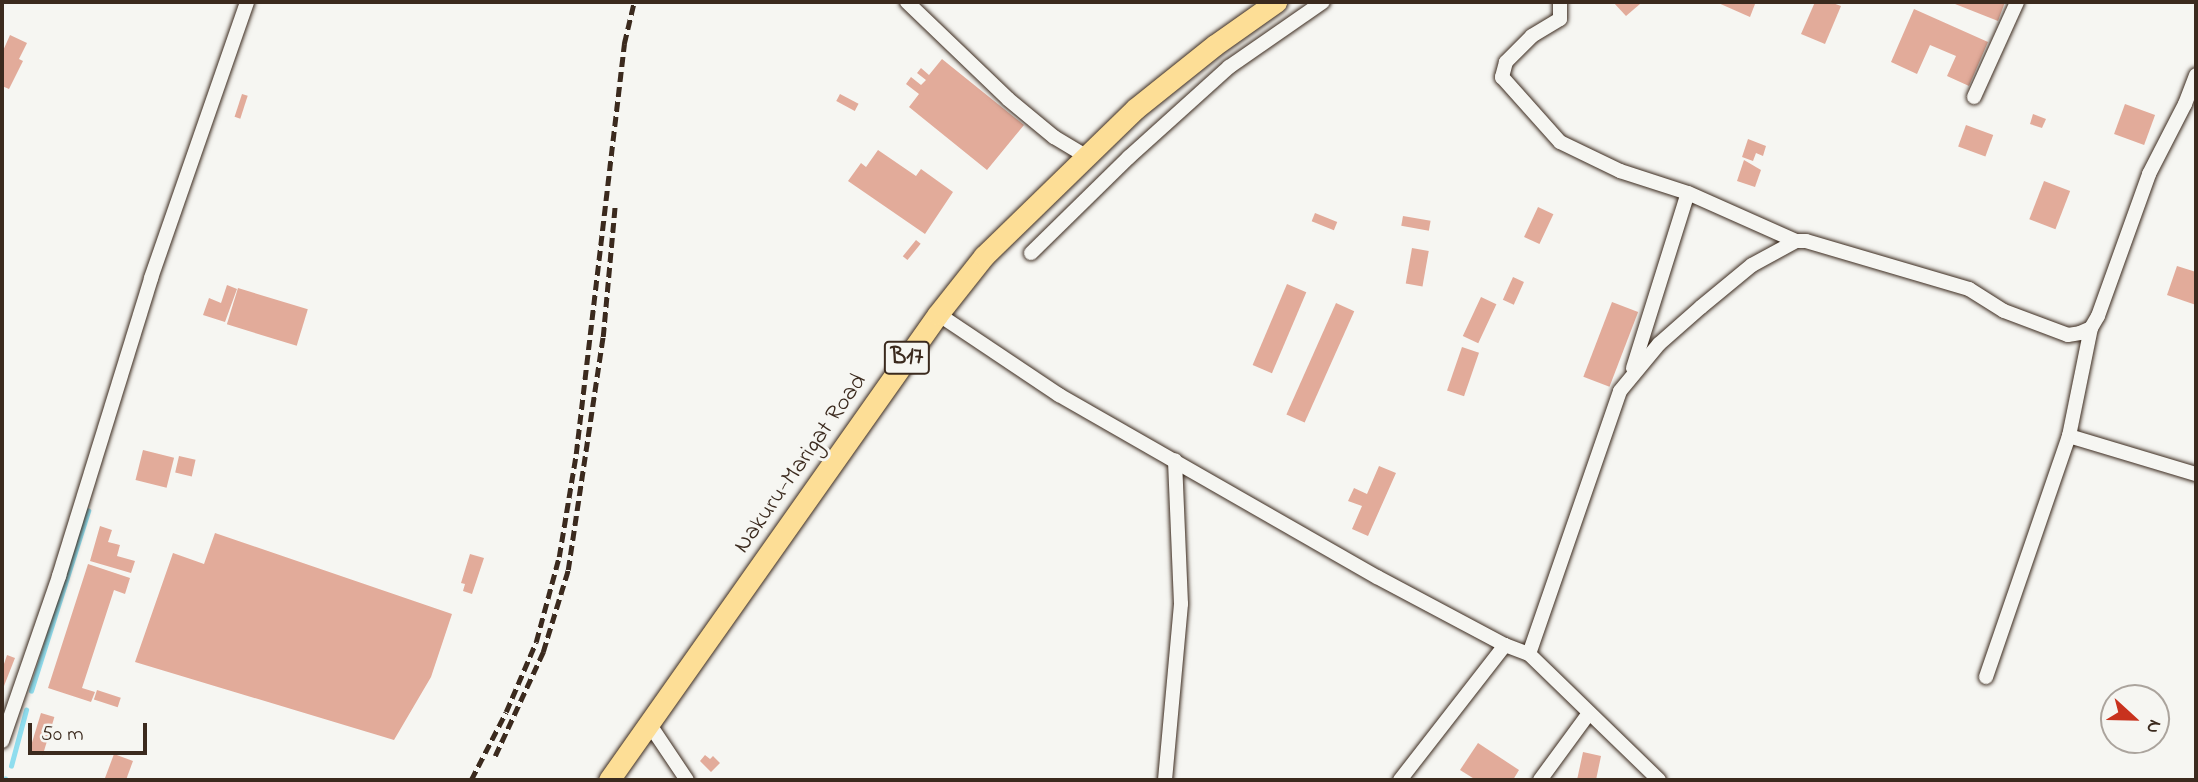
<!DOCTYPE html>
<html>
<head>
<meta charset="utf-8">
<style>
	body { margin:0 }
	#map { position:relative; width:2198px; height:782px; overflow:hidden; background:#f6f6f2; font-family:"Indie Flower",sans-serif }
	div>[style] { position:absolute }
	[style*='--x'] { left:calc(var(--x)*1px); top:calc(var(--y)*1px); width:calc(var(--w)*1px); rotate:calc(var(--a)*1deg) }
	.stream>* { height:4.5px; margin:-2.25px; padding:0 2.25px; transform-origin:2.25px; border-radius:2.25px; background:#8fddee }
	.building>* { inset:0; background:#e2ab9a; transform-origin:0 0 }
	.roads { filter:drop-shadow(0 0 2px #3b2a1e) drop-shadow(0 0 2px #3b2a1e) }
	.street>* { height:14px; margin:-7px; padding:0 7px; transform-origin:7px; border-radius:7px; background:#f6f6f2 }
	.primary>* { height:21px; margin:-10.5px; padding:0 10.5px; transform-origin:10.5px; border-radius:10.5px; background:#fdde96 }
	.rail>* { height:4.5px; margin-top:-2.25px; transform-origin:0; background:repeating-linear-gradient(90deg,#3b2a1e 0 10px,transparent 0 15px) }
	span { translate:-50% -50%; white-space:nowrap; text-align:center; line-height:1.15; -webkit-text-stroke:6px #f6f6f2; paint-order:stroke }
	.shield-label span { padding:2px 5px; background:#f6f6f2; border:2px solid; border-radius:5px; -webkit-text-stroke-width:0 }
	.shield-label { font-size:23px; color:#3b2a1e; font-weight:700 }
	.street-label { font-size:24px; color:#3b2a1e }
	.frame { position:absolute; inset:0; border:4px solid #3b2a1e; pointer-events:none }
	.north { position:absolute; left:2100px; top:684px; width:70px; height:70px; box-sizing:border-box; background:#f6f6f2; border:2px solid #aba49d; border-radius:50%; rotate:112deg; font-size:19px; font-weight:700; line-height:28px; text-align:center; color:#3b2a1e }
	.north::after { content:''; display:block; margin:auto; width:24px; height:32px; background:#c8321e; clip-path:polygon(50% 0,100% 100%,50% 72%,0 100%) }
	.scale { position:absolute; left:28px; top:723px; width:119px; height:32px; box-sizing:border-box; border:4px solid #3b2a1e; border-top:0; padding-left:9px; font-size:21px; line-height:24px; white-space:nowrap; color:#3b2a1e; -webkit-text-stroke:5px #f6f6f2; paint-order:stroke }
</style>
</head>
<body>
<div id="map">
	<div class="stream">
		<i style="--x:31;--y:691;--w:189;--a:-72.4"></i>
		<i style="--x:11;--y:766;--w:58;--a:-75"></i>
		<i style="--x:5;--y:780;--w:1;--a:-90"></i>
	</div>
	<div class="building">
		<i style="clip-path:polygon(1613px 2px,1638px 2px,1640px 4px,1626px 16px)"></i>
		<i style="clip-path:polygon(1716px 2px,1749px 2px,1755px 4px,1750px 17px)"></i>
		<i style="clip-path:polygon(1815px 2px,1830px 2px,1841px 6px,1825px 44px,1801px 34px)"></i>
		<i style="clip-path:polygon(1950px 2px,2005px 2px,1998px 21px)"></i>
		<i style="clip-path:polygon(1914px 9px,1988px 42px,1969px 86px,1947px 76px,1956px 56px,1930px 45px,1917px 74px,1891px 62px)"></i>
		<i style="clip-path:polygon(10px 35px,27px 43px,19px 59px,23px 61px,9px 89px,2px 86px,2px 53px)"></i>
		<i style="clip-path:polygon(942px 59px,1024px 125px,987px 170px,909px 107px,919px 94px,906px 84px,911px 77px,921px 85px,926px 80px,917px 73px,921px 68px,929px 75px)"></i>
		<i style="left:242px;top:94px;width:6px;height:24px;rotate:18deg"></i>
		<i style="left:840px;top:94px;width:21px;height:8px;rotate:28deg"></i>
		<i style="left:2125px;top:104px;width:32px;height:32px;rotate:20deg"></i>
		<i style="clip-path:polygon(2033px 114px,2046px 119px,2042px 128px,2030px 124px)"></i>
		<i style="left:1966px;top:125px;width:29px;height:23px;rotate:20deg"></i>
		<i style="clip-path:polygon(1748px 139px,1766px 146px,1763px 156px,1756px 153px,1753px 161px,1742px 157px)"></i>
		<i style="clip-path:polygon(878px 150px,916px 176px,921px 169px,953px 192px,925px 234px,848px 181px,861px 163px,866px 167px)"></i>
		<i style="clip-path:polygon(1744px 160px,1761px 170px,1755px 187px,1737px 181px)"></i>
		<i style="left:2044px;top:181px;width:28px;height:41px;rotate:21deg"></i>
		<i style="left:1538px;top:207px;width:17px;height:33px;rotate:25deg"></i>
		<i style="left:1315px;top:213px;width:24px;height:9px;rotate:22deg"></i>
		<i style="left:1403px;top:216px;width:28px;height:10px;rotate:10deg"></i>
		<i style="left:916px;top:240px;width:6px;height:21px;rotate:39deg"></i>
		<i style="left:1412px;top:248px;width:17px;height:36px;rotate:10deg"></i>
		<i style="clip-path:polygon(2177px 266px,2196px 272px,2196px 305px,2167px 295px)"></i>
		<i style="left:1513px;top:277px;width:12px;height:25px;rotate:24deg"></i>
		<i style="left:1287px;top:284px;width:21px;height:88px;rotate:23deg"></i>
		<i style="clip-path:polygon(227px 285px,237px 289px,225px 322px,203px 315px,209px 298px,221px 303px)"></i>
		<i style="left:238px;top:288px;width:73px;height:38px;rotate:17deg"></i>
		<i style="left:1481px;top:297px;width:17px;height:43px;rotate:25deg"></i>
		<i style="left:1612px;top:302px;width:28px;height:80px;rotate:21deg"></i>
		<i style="left:1336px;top:303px;width:20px;height:122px;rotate:24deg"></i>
		<i style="left:1462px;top:347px;width:18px;height:46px;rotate:19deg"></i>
		<i style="left:143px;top:450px;width:32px;height:31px;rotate:14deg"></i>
		<i style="left:179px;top:456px;width:17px;height:17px;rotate:13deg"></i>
		<i style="clip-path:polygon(1379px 466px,1396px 473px,1368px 536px,1352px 529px,1362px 506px,1348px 501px,1354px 488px,1367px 494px)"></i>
		<i style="clip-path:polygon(100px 526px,112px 530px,108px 542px,120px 545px,117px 556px,135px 561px,131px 573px,90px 561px)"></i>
		<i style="clip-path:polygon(215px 533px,452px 614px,431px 677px,394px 740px,135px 662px,173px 553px,204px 564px)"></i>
		<i style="clip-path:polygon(470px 554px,484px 558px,472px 594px,463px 591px,465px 584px,461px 583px)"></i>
		<i style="clip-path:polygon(88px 564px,130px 578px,125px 594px,114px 590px,82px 688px,95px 692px,91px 702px,48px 688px)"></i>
		<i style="clip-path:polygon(7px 655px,15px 658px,2px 691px,2px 670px)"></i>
		<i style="left:97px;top:690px;width:25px;height:10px;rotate:18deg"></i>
		<i style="left:41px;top:713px;width:14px;height:40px;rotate:17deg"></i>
		<i style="clip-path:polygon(1478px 743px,1519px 770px,1513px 780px,1476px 780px,1460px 770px)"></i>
		<i style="clip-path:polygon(1583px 752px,1601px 756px,1596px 780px,1577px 780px)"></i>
		<i style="clip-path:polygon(114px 754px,133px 761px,126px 780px,105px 778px)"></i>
		<i style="clip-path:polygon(705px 755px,710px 759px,713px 756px,720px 763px,711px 772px,700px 761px)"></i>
	</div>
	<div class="roads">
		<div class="street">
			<i style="--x:907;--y:2;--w:140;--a:43.8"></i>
			<i style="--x:1008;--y:99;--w:60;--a:39.6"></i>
			<i style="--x:1054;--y:137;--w:35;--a:31"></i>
			<i style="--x:1560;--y:2;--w:17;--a:90"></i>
			<i style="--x:1560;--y:19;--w:33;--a:149"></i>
			<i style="--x:1532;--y:36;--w:37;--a:135"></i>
			<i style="--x:1506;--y:62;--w:16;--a:105"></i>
			<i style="--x:1502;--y:77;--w:87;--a:48.3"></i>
			<i style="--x:1560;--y:142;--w:67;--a:25.8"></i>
			<i style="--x:1620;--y:171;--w:71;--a:17.9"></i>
			<i style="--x:1688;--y:193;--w:118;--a:24"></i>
			<i style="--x:1974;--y:97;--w:104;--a:-65.6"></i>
			<i style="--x:1031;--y:253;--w:137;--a:-44.4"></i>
			<i style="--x:1129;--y:157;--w:135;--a:-42"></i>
			<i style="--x:1229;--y:67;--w:114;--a:-34.7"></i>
			<i style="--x:938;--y:314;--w:146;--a:33.8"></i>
			<i style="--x:1059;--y:395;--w:366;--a:29.8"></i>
			<i style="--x:1377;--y:577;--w:145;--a:28"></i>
			<i style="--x:1505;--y:645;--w:26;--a:21"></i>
			<i style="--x:1529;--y:654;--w:181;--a:44.1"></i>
			<i style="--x:1633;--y:368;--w:183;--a:-72.6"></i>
			<i style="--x:2069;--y:436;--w:133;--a:16.7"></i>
			<i style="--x:1529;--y:654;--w:278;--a:-70.9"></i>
			<i style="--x:1620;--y:391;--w:61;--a:-50.3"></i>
			<i style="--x:1659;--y:344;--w:56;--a:-41.4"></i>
			<i style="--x:1701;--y:307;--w:66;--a:-39.5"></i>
			<i style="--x:1752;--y:265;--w:50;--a:-28.6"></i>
			<i style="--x:1796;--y:241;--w:10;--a:0"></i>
			<i style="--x:1806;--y:241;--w:170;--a:16.4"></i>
			<i style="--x:1969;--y:289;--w:41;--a:32.2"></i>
			<i style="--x:2004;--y:311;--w:68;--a:20.6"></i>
			<i style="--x:2068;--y:335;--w:12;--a:-9"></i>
			<i style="--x:2080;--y:333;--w:12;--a:-24"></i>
			<i style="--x:2091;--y:328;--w:14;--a:-60"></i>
			<i style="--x:2098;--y:316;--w:151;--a:-70.2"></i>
			<i style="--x:2149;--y:174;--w:79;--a:-62.8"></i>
			<i style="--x:2185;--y:104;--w:31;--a:-69"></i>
			<i style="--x:1986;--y:677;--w:255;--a:-71"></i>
			<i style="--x:2069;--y:436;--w:110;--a:-78.5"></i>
			<i style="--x:650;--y:725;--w:66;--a:56.1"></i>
			<i style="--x:2;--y:741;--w:175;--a:-70.9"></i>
			<i style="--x:59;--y:576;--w:312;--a:-72.8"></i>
			<i style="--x:151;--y:278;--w:292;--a:-70.8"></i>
			<i style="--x:1165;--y:780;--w:177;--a:-84.8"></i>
			<i style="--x:1181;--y:604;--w:144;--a:-92.4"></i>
			<i style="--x:1400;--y:780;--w:171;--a:-52.1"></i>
			<i style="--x:1540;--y:780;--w:83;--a:-53.8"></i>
		</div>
		<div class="primary">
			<i style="--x:609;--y:780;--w:570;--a:-54.78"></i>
			<i style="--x:938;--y:314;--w:74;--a:-51.6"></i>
			<i style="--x:984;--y:256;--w:211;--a:-44.2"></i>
			<i style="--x:1135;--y:109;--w:102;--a:-38.7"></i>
			<i style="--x:1215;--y:45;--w:75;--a:-35.2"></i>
		</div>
	</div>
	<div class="rail">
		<i style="--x:495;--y:756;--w:115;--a:-65.2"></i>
		<i style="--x:543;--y:652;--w:86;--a:-73"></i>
		<i style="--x:568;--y:570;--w:236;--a:-81.5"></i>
		<i style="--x:603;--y:337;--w:132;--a:-84.8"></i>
		<i style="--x:471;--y:780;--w:76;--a:-62.8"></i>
		<i style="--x:506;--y:712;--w:76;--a:-66.8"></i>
		<i style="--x:536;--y:642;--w:88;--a:-74.9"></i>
		<i style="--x:559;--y:557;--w:104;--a:-80.6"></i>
		<i style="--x:576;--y:454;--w:413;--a:-83.3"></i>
		<i style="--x:624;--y:44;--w:43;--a:-76.6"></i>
	</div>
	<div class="shield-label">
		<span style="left:907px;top:358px">B17</span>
	</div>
	<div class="street-label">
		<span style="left:801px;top:464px;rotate:-55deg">Nakuru-Marigat Road</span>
	</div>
	<div class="frame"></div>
	<div class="north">N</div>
	<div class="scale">50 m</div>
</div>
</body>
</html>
